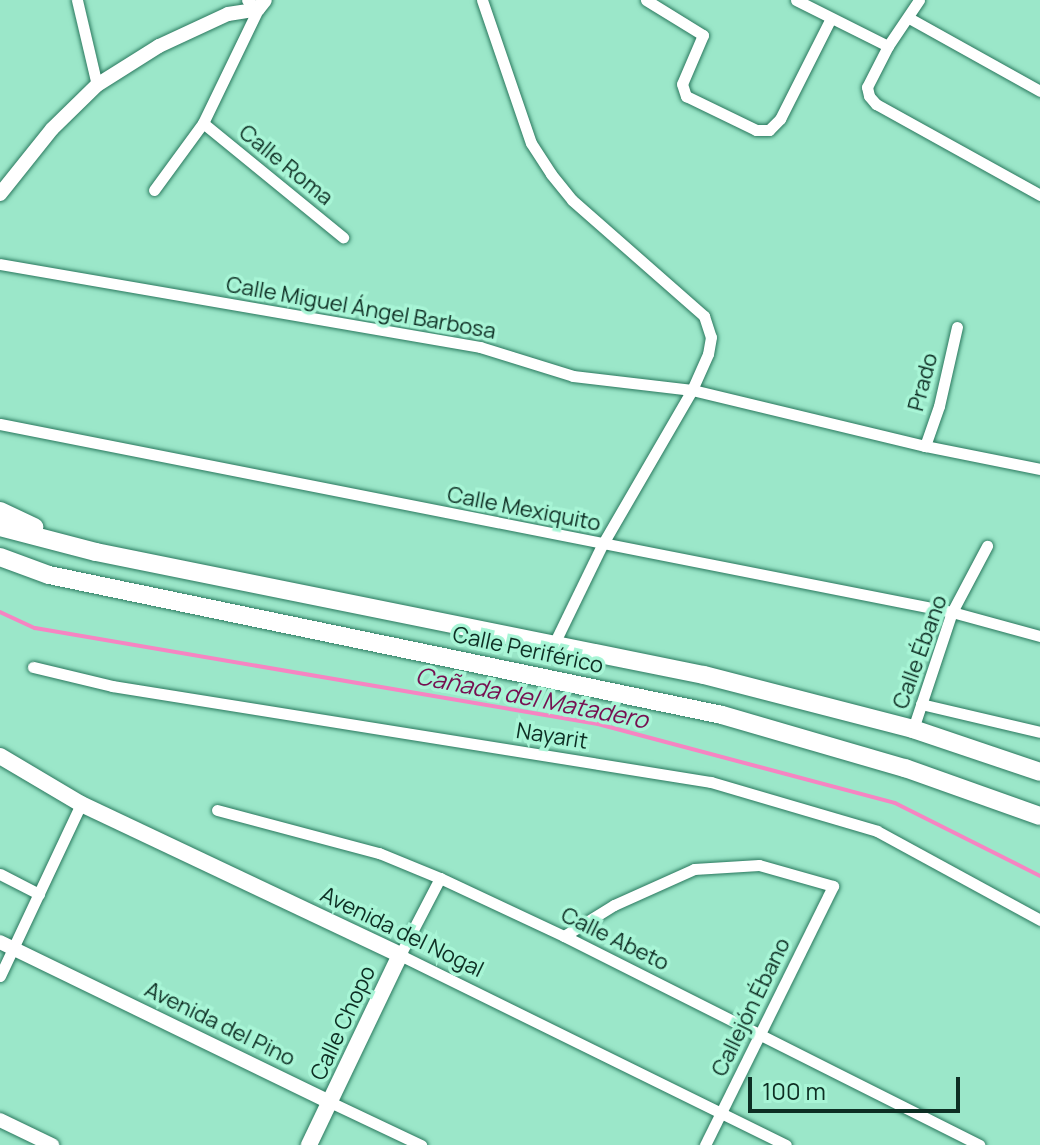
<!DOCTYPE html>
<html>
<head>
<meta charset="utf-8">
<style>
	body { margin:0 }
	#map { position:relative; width:1040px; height:1145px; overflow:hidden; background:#9be7c9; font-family:Manrope,sans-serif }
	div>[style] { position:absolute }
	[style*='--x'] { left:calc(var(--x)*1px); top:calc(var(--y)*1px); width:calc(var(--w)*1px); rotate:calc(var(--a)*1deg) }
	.stream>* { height:4px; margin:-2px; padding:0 2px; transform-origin:2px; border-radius:2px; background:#f685c2 }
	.roads { filter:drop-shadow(0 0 2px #2a785e) drop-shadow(0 0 2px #2a785e) }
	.minor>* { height:11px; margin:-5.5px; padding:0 5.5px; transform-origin:5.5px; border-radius:5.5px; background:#fff }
	.tertiary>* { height:14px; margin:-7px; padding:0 7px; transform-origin:7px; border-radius:7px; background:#fff }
	.secondary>* { height:16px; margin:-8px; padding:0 8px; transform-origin:8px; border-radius:8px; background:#fff }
	.trunk>* { height:18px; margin:-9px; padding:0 9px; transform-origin:9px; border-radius:9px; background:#fff }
	span { translate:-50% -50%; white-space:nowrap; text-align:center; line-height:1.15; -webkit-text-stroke:7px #a8f5d6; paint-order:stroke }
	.street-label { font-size:22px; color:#0d2e23 }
	.water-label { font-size:24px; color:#761151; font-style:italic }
	.scale { position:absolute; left:748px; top:1077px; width:212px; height:36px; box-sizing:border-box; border:4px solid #0d2e23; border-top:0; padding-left:10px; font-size:24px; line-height:28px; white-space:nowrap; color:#0d2e23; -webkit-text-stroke:6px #a8f5d6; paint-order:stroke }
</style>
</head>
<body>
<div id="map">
	<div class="stream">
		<i style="--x:0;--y:612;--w:38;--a:25"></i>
		<i style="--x:35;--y:628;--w:571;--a:9.68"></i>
		<i style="--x:598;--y:724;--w:307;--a:14.9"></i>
		<i style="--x:895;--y:803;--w:162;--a:26.7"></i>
	</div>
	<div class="roads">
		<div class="minor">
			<i style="--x:77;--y:0;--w:87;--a:76.8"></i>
			<i style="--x:482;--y:0;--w:151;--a:71.1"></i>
			<i style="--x:531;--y:143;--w:37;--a:57"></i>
			<i style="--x:551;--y:174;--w:33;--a:51"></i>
			<i style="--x:572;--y:200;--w:176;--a:41.3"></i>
			<i style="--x:704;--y:316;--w:22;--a:72"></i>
			<i style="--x:711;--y:337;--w:17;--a:100"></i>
			<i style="--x:708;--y:354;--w:39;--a:114"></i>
			<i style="--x:692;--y:390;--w:179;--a:120.1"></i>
			<i style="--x:602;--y:545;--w:112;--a:115.9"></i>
			<i style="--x:646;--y:0;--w:67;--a:31.6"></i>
			<i style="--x:703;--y:35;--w:53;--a:113.2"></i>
			<i style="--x:682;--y:84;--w:13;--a:72"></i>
			<i style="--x:686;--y:96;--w:78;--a:25.9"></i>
			<i style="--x:756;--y:130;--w:13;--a:0"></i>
			<i style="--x:769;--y:130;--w:16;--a:-45"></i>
			<i style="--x:780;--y:119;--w:113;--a:-63.2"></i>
			<i style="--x:796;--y:0;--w:103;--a:26.6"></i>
			<i style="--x:919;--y:0;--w:55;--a:124"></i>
			<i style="--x:888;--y:46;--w:46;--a:117.1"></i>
			<i style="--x:867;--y:87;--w:9;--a:77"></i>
			<i style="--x:869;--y:96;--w:11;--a:49"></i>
			<i style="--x:876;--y:104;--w:188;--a:29"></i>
			<i style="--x:909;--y:18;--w:150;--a:29.1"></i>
			<i style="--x:203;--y:123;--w:181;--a:39.2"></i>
			<i style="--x:154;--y:190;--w:83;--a:-53.8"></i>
			<i style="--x:203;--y:123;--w:127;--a:-64.2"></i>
			<i style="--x:258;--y:9;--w:14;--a:-141"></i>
			<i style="--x:0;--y:264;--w:487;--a:9.8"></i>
			<i style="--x:480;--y:347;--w:97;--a:17.3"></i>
			<i style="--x:573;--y:376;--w:120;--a:6.7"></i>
			<i style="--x:692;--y:390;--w:240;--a:13.5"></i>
			<i style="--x:925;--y:446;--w:117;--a:11.3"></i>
			<i style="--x:0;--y:424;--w:970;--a:11.17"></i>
			<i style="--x:952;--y:612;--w:91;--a:15.3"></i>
			<i style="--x:925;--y:446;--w:42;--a:-70.7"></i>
			<i style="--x:939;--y:406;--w:81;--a:-77.2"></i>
			<i style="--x:33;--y:667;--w:81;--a:13.5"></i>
			<i style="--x:112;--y:686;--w:607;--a:9.11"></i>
			<i style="--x:711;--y:782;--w:173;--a:16.4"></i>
			<i style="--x:877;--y:831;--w:186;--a:28.6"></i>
			<i style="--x:921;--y:704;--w:122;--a:13.2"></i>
			<i style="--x:913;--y:729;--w:123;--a:-71.6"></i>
			<i style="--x:952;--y:612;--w:75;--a:-62.1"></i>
			<i style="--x:217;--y:810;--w:168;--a:14.9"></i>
			<i style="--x:379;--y:853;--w:66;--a:22.3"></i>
			<i style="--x:440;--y:878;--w:137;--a:25.1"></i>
			<i style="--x:564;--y:936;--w:465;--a:26.7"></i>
			<i style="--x:0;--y:874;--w:44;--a:27.1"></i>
			<i style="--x:440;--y:878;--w:87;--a:117.5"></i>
			<i style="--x:400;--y:955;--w:430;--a:26.2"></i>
			<i style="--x:564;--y:936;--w:59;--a:-31.8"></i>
			<i style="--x:614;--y:905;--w:88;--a:-24.2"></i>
			<i style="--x:694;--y:869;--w:65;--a:-3.5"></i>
			<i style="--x:759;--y:865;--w:77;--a:15.8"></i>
			<i style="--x:833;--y:886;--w:289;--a:116.3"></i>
			<i style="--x:0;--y:976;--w:190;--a:-64.8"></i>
			<i style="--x:330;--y:1102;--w:101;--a:25.3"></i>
		</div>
		<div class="tertiary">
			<i style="--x:0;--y:194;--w:83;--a:-51.3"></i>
			<i style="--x:52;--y:129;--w:63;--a:-44.4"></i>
			<i style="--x:97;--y:85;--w:73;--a:-32.2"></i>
			<i style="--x:159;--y:46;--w:76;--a:-24.9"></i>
			<i style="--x:228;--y:14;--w:30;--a:-9"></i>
			<i style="--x:258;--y:9;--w:11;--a:-52"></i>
			<i style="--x:0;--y:942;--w:367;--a:25.9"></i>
			<i style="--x:0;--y:1120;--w:58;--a:25.7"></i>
		</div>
		<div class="secondary">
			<i style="--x:0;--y:756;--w:94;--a:30.7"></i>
			<i style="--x:81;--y:804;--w:353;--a:25.3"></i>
			<i style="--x:400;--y:955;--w:211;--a:115.6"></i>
		</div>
		<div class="trunk">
			<i style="--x:0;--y:511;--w:38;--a:25"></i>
			<i style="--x:0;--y:527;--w:99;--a:14.6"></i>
			<i style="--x:96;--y:552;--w:620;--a:11.44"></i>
			<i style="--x:704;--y:675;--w:216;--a:14.5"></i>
			<i style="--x:913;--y:729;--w:134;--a:18.7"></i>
			<i style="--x:0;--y:557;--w:52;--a:20.2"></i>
			<i style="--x:49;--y:575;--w:687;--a:11.75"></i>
			<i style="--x:722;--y:715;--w:191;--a:16.2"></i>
			<i style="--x:905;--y:768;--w:143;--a:19.6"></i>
		</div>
	</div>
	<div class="street-label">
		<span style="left:286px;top:165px;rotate:39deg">Calle Roma</span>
		<span style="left:361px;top:308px;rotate:10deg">Calle Miguel Ángel Barbosa</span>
		<span style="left:923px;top:382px;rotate:-75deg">Prado</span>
		<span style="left:524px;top:509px;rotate:11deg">Calle Mexiquito</span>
		<span style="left:528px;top:650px;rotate:12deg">Calle Periférico</span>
		<span style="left:920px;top:652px;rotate:-70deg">Calle Ébano</span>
		<span style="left:552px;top:736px;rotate:9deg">Nayarit</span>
		<span style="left:402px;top:932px;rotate:26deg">Avenida del Nogal</span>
		<span style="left:615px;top:939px;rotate:26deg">Calle Abeto</span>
		<span style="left:751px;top:1007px;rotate:-64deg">Callejón Ébano</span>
		<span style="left:343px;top:1023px;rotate:-65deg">Calle Chopo</span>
		<span style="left:220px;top:1024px;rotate:26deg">Avenida del Pino</span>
	</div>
	<div class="water-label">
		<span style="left:532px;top:697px;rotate:11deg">Cañada del Matadero</span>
	</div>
	<div class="scale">100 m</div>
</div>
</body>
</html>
